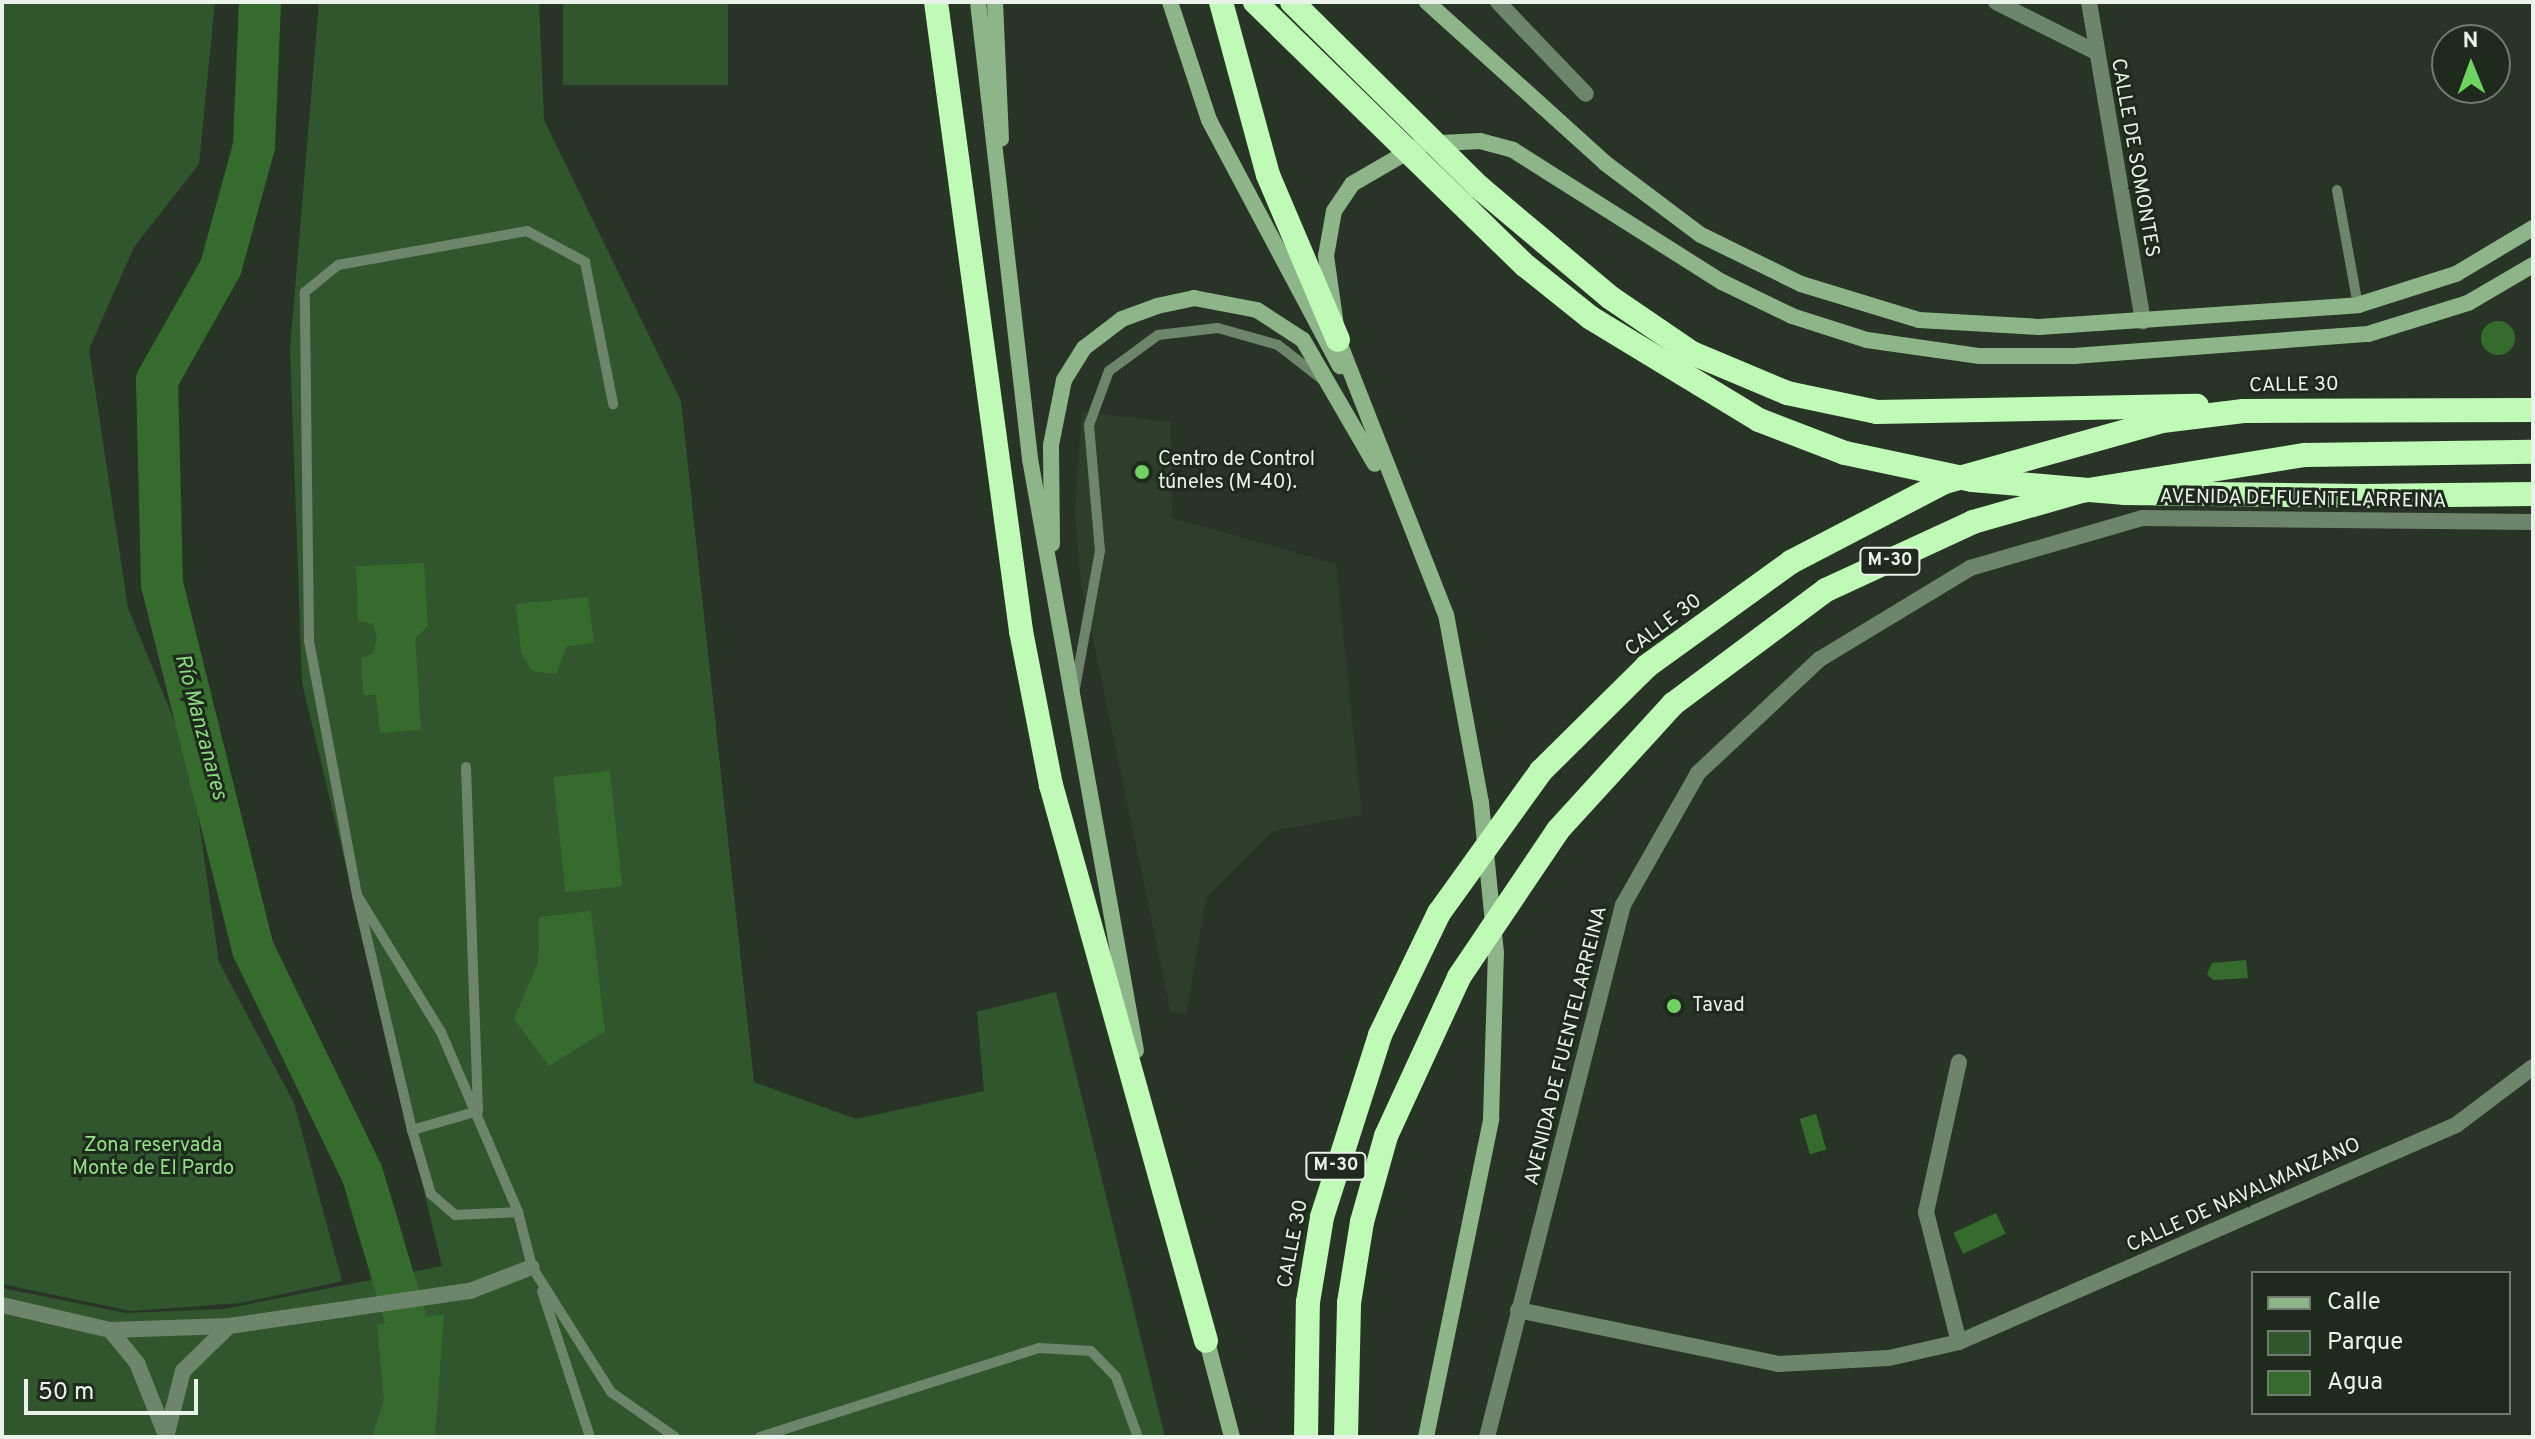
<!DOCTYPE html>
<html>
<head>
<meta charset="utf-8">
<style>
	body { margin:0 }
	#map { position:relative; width:2535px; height:1439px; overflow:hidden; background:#283526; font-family:Overpass,sans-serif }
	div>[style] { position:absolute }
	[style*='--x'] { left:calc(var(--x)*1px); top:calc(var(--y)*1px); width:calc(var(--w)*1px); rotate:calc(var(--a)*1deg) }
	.built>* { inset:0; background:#2d3f2b }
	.green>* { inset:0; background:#31552d; transform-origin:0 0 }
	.water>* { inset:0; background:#356c2e; transform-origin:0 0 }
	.round { border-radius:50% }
	.river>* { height:42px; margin:-21px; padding:0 21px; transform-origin:21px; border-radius:21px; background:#356c2e }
	.lane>* { height:10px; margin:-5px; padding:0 5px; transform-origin:5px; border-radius:5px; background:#6d856a }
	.street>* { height:16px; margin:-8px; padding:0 8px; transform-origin:8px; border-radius:8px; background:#6d856a }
	.secondary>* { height:16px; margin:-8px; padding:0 8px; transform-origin:8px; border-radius:8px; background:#8eb589 }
	.highway>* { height:24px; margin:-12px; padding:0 12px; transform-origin:12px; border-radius:12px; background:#bffbb6 }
	.highway-bridge>* { height:24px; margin:-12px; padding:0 12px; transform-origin:12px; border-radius:12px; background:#bffbb6 }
	.dots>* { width:22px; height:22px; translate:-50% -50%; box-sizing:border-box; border:4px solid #1e2b1c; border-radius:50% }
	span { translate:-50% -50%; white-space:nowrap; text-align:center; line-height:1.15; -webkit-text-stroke:6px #1e2b1c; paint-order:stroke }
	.shield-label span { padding:2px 6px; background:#1e2b1c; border:2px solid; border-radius:6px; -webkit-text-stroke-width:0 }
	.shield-label { font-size:18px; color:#eaf3e9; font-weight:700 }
	.street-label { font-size:20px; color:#eaf3e9 }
	.poi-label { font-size:20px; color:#eaf3e9 }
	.left { translate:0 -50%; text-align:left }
	.park-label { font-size:20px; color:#94e089 }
	.water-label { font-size:22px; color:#8bd880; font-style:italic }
	.frame { position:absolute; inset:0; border:4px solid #eaf3e9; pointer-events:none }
	.legend { position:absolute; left:2251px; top:1271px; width:260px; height:144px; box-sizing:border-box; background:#1e2b1c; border:2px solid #707b6e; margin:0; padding:10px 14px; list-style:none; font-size:24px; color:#eaf3e9 }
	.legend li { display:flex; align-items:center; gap:16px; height:40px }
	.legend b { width:40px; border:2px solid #707b6e }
	.north { position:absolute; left:2431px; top:24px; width:80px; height:80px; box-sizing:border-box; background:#1e2b1c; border:2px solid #707b6e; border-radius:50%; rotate:359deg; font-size:22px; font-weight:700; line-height:32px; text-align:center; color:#eaf3e9 }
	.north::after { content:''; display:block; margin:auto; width:28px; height:36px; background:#6ed360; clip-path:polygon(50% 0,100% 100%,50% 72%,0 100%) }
	.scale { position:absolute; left:24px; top:1379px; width:174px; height:36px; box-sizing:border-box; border:4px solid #eaf3e9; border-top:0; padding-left:10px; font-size:24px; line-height:28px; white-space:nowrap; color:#eaf3e9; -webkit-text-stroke:6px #1e2b1c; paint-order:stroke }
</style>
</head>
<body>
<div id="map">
	<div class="built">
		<i style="clip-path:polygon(1082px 412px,1171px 422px,1172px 518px,1336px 564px,1362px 815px,1273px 831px,1206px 898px,1186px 1014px,1171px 1013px,1080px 577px,1075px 512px)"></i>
	</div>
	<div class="green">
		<i style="clip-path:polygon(2px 2px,215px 2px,199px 164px,134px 247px,89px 349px,128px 608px,190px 759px,219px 962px,294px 1103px,342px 1281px,241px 1303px,131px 1311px,2px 1284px)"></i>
		<i style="clip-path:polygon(319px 2px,539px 2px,544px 120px,681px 401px,754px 1082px,856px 1119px,984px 1091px,977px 1012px,1056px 992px,1165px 1437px,2px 1437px,2px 1288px,126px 1313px,224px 1309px,442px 1266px,302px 683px,290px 348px)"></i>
		<i style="left:563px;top:2px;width:165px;height:83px"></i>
	</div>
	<div class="water">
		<i class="round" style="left:2481px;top:321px;width:34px;height:34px"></i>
		<i style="clip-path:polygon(424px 563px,428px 626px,415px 638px,421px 730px,380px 733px,376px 695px,363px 695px,361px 658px,373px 653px,377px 637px,373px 624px,358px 621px,356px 566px)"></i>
		<i style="clip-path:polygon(588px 597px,594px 643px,567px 646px,556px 674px,532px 671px,521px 653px,516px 604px)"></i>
		<i style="left:610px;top:771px;width:116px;height:57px;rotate:84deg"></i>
		<i style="clip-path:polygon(591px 911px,605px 1031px,549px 1066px,514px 1019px,538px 962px,539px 917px)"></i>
		<i style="clip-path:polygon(2246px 960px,2248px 978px,2213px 980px,2207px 974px,2212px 963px)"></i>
		<i style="left:1816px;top:1114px;width:37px;height:17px;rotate:74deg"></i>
		<i style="left:1996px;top:1213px;width:23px;height:47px;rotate:65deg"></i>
		<i style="clip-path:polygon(444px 1314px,435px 1437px,374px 1437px,384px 1401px,377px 1325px)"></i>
	</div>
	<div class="river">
		<i style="--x:260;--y:2;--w:144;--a:92.4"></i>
		<i style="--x:254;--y:146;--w:125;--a:105.3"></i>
		<i style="--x:221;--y:267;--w:130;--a:119.5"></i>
		<i style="--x:157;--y:380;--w:204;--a:88.6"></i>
		<i style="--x:162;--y:584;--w:376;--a:76"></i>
		<i style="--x:253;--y:949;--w:249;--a:64.1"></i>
		<i style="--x:362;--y:1173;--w:165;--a:73.4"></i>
		<i style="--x:409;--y:1331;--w:61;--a:90"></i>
		<i style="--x:409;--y:1392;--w:47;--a:108.4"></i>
	</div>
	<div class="lane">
		<i style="--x:2337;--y:190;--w:117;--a:79.7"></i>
		<i style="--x:1075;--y:688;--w:139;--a:-79.7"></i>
		<i style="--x:1100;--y:551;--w:126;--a:-95"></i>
		<i style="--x:1089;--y:425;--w:58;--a:-69.7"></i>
		<i style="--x:1109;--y:371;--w:61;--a:-36.3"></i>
		<i style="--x:1158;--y:335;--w:60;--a:-6.7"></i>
		<i style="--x:1218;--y:328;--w:62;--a:15.8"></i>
		<i style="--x:1278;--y:345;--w:57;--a:37.9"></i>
		<i style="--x:466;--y:767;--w:344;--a:88"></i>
		<i style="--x:478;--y:1111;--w:69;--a:163.9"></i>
		<i style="--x:412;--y:1130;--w:67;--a:73.5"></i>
		<i style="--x:431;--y:1194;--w:32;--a:41"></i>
		<i style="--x:455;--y:1215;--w:63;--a:-2.7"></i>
		<i style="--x:357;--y:895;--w:259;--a:-100.7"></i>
		<i style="--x:309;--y:640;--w:348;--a:-90.7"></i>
		<i style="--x:305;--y:292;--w:43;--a:-39.3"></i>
		<i style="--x:338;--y:265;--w:192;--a:-10.2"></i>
		<i style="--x:527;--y:231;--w:66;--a:28.1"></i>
		<i style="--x:585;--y:262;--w:145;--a:78.8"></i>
		<i style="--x:412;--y:1130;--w:241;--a:-103.2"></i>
		<i style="--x:357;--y:895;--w:161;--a:58.5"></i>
		<i style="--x:441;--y:1032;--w:196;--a:66.8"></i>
		<i style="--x:518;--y:1212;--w:57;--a:75.7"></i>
		<i style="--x:532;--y:1267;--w:148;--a:57.7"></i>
		<i style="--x:611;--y:1392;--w:78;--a:35.1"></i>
		<i style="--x:542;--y:1291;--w:154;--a:71.8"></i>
		<i style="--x:760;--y:1437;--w:293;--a:-17.7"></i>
		<i style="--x:1039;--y:1348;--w:52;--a:3.3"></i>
		<i style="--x:1091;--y:1351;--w:36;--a:46"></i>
		<i style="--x:1116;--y:1377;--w:64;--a:69.9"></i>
	</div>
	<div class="street">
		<i style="--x:1498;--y:2;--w:127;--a:46.3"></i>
		<i style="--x:1996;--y:2;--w:112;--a:26.6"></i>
		<i style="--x:2089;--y:2;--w:324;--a:80.4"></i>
		<i style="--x:1959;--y:1062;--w:154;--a:102.4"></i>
		<i style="--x:1926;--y:1212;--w:134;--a:75.8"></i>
		<i style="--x:2;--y:1305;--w:111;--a:13"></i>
		<i style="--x:110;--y:1330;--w:119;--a:-1.9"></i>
		<i style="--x:229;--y:1326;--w:244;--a:-8.3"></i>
		<i style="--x:470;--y:1291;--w:66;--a:-21.2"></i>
		<i style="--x:1518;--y:1310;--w:266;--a:11.7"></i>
		<i style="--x:1778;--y:1364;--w:111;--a:-3.1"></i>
		<i style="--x:1889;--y:1358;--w:72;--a:-12.9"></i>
		<i style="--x:1959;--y:1342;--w:542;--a:-23.59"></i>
		<i style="--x:2456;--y:1125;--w:96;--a:-37"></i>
		<i style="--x:110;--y:1330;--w:43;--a:50.7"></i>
		<i style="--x:137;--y:1363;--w:75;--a:68.2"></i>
		<i style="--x:166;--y:1437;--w:68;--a:-75.6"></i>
		<i style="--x:183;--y:1371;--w:64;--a:-44.4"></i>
		<i style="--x:1487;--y:1437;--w:549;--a:-75.66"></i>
		<i style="--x:1623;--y:905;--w:152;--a:-60.4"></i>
		<i style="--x:1698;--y:773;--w:167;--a:-43.1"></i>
		<i style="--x:1820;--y:659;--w:175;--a:-31.2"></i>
		<i style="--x:1970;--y:568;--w:179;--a:-16.2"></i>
		<i style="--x:2142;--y:518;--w:391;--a:0.6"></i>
	</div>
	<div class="secondary">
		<i style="--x:978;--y:2;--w:460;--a:83.5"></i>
		<i style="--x:1030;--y:459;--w:601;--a:79.85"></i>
		<i style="--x:995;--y:2;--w:137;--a:87.5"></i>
		<i style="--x:1170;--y:2;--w:124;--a:71.7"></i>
		<i style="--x:1209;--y:120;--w:279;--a:62"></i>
		<i style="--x:1427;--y:2;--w:240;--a:42.1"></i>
		<i style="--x:1605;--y:163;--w:120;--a:36.9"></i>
		<i style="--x:1701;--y:235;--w:111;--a:26.1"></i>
		<i style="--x:1801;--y:284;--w:123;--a:17"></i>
		<i style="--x:1919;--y:320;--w:120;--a:3.3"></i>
		<i style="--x:2039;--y:327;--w:320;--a:-3.9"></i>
		<i style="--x:2358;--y:305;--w:103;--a:-17.6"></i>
		<i style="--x:2456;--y:274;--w:90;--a:-30.9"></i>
		<i style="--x:1052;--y:544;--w:99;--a:-90.6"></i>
		<i style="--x:1051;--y:445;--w:66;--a:-78.7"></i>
		<i style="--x:1064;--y:380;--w:38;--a:-58"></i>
		<i style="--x:1084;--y:348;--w:48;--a:-37.3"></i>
		<i style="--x:1122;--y:319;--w:37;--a:-20"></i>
		<i style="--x:1157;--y:306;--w:38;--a:-12"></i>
		<i style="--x:1194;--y:298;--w:64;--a:10.8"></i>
		<i style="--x:1257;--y:310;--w:55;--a:33.1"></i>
		<i style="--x:1303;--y:340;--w:143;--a:59.9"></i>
		<i style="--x:1205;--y:1334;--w:106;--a:75.3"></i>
		<i style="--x:1426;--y:1437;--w:325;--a:-78.4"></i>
		<i style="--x:1491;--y:1119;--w:166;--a:-88.3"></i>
		<i style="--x:1496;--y:953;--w:151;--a:-95.7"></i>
		<i style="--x:1481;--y:803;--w:191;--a:-100.5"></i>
		<i style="--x:1446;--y:615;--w:295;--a:-111.4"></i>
		<i style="--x:1338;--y:340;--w:85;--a:-98.1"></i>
		<i style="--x:1326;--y:256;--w:46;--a:-79.9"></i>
		<i style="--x:1334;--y:211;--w:32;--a:-56"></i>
		<i style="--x:1352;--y:184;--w:80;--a:-30.1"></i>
		<i style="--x:1421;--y:144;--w:59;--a:-2.9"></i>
		<i style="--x:1480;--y:141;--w:34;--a:15"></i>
		<i style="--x:1513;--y:150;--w:247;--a:32.3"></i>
		<i style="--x:1722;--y:282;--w:78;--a:25.9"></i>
		<i style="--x:1792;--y:316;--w:79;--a:17.7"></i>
		<i style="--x:1867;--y:340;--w:114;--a:8.1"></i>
		<i style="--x:1980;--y:356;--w:94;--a:0"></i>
		<i style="--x:2074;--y:356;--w:295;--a:-4.3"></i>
		<i style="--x:2368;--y:334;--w:105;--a:-17.2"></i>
		<i style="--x:2468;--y:303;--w:75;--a:-30.3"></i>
	</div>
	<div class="highway">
		<i style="--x:936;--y:2;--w:635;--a:82.3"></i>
		<i style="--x:1021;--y:631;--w:157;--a:79"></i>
		<i style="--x:1051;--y:785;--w:577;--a:74.42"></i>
		<i style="--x:1221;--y:2;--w:179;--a:74.8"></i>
		<i style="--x:1268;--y:175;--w:179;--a:67"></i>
		<i style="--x:1611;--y:298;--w:98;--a:34.2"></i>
		<i style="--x:1692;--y:353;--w:103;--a:22.8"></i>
		<i style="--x:1787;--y:393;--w:92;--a:11.9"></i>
		<i style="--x:1877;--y:412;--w:320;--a:-1.1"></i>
		<i style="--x:1591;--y:318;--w:197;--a:31.3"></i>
		<i style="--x:1759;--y:420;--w:92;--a:21"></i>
		<i style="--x:2364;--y:496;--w:169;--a:-0.7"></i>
		<i style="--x:1541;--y:771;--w:149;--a:-44.7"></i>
		<i style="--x:1647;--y:666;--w:178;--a:-35.8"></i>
		<i style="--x:1791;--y:562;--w:174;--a:-27.5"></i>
		<i style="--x:1945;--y:482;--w:225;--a:-15.7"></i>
		<i style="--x:2162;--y:421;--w:82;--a:-7"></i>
		<i style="--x:2243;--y:411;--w:290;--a:-0.2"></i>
		<i style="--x:1558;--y:830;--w:171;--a:-47.6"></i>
		<i style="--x:1673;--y:704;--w:191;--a:-36.7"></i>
		<i style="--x:1826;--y:590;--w:162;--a:-24.8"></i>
		<i style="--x:1973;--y:522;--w:113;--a:-15.9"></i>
		<i style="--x:2082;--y:491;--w:226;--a:-9.2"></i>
		<i style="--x:2305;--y:455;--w:228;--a:-0.8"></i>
		<i style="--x:1306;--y:1437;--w:135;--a:-89.2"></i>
		<i style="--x:1308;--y:1302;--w:86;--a:-80.6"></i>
		<i style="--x:1322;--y:1217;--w:191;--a:-72.3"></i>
		<i style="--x:1380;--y:1035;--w:136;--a:-64.2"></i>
		<i style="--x:1346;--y:1437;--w:134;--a:-88.7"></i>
		<i style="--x:1349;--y:1303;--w:82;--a:-80.9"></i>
		<i style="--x:1362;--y:1222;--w:89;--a:-74.4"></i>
		<i style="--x:1386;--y:1136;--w:175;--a:-65.3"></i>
	</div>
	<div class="highway-bridge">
		<i style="--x:1255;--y:2;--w:378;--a:44.3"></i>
		<i style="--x:1526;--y:266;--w:83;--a:38.7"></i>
		<i style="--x:1292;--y:2;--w:263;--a:44.7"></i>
		<i style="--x:1479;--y:187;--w:172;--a:40.1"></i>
		<i style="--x:1845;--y:453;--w:130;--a:12"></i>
		<i style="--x:1972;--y:480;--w:154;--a:4.9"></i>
		<i style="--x:2125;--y:493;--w:239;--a:0.7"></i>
		<i style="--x:1439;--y:913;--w:175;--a:-54.3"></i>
		<i style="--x:1459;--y:977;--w:177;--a:-56"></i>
	</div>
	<div class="dots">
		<i style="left:1142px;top:472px;background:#6ed360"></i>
		<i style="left:1674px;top:1006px;background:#6ed360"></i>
	</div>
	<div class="shield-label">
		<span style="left:1890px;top:561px">M-30</span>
		<span style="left:1336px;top:1166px">M-30</span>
	</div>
	<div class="street-label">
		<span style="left:2134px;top:158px;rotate:80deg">CALLE DE SOMONTES</span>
		<span style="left:2294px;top:386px;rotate:-1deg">CALLE 30</span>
		<span style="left:2303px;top:500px;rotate:1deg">AVENIDA DE FUENTELARREINA</span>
		<span style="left:1664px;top:626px;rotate:-37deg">CALLE 30</span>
		<span style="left:1567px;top:1046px;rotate:-76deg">AVENIDA DE FUENTELARREINA</span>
		<span style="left:2244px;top:1196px;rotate:-24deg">CALLE DE NAVALMANZANO</span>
		<span style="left:1294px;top:1244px;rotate:-79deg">CALLE 30</span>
	</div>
	<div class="poi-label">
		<span class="left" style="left:1158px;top:472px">Centro de Control<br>túneles (M-40).</span>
		<span class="left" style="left:1692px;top:1006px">Tavad</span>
	</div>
	<div class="park-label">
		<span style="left:153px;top:1158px">Zona reservada<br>Monte de El Pardo</span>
	</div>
	<div class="water-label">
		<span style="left:200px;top:727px;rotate:75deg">Río Manzanares</span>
	</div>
	<div class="frame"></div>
	<ul class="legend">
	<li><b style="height:10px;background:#8eb589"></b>Calle</li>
	<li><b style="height:22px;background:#31552d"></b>Parque</li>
	<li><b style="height:22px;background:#356c2e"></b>Agua</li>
	</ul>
	<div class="north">N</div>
	<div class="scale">50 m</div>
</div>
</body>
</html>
